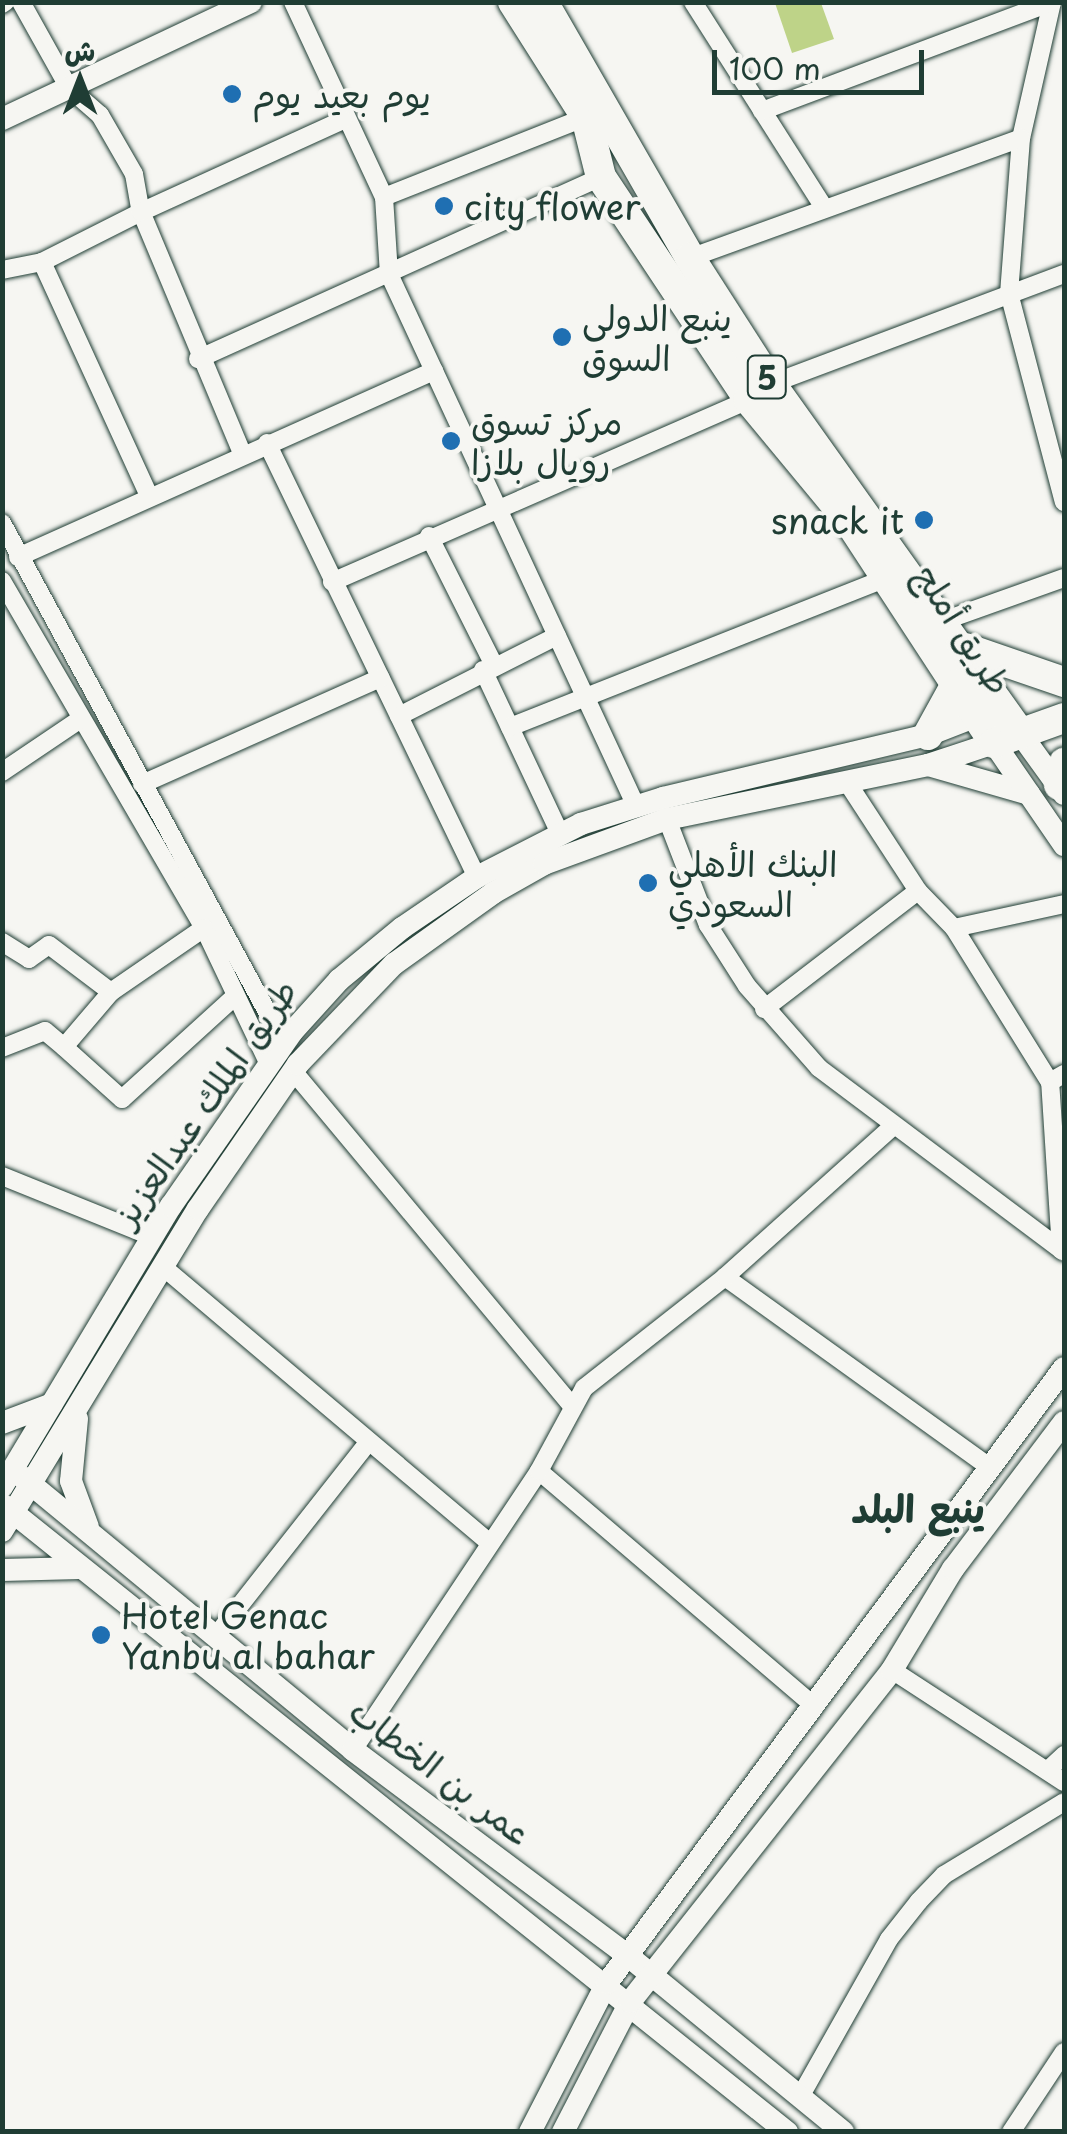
<!DOCTYPE html>
<html>
<head>
<meta charset="utf-8">
<style>
	body { margin:0 }
	#map { position:relative; width:1067px; height:2134px; overflow:hidden; background:#f6f6f2; font-family:"Playpen Sans","Playpen Sans Arabic",sans-serif }
	div>[style] { position:absolute }
	[style*='--x'] { left:calc(var(--x)*1px); top:calc(var(--y)*1px); width:calc(var(--w)*1px); rotate:calc(var(--a)*1deg) }
	.green>* { inset:0; background:#bed388 }
	.roads { filter:drop-shadow(0 0 2px #1f3d34) drop-shadow(0 0 2px #1f3d34) }
	.street>* { height:18px; margin:-9px; padding:0 9px; transform-origin:9px; border-radius:9px; background:#f6f6f2 }
	.secondary>* { height:22px; margin:-11px; padding:0 11px; transform-origin:11px; border-radius:11px; background:#f6f6f2 }
	.highway>* { height:30px; margin:-15px; padding:0 15px; transform-origin:15px; border-radius:15px; background:#f6f6f2 }
	.dots>* { width:28px; height:28px; translate:-50% -50%; box-sizing:border-box; border:5px solid #f6f6f2; border-radius:50% }
	span { translate:-50% -50%; white-space:nowrap; text-align:center; line-height:1.15; -webkit-text-stroke:8px #f6f6f2; paint-order:stroke }
	.shield-label span { padding:2px 8px; background:#f6f6f2; border:2px solid; border-radius:8px; -webkit-text-stroke-width:0 }
	.shield-label { font-size:32px; color:#1f3d34; font-weight:700 }
	.poi-label { font-size:35px; color:#1f3d34 }
	.left { translate:0 -50%; text-align:left }
	.right { translate:-100% -50%; text-align:right }
	.street-label { font-size:35px; color:#1f3d34 }
	.neighbourhood-label { font-size:38px; color:#1f3d34; font-weight:700 }
	.frame { position:absolute; inset:0; border:5px solid #1f3d34; pointer-events:none }
	.north { position:absolute; left:30px; top:30px; width:100px; height:100px; -webkit-text-stroke:8px #f6f6f2; paint-order:stroke; rotate:0deg; font-size:28px; font-weight:700; line-height:40px; text-align:center; color:#1f3d34 }
	.north::after { content:''; display:block; margin:auto; width:35px; height:45px; background:#1f3d34; clip-path:polygon(50% 0,100% 100%,50% 72%,0 100%) }
	.scale { position:absolute; left:712px; top:50px; width:212px; height:45px; box-sizing:border-box; border:5px solid #1f3d34; border-top:0; padding-left:12px; font-size:30px; line-height:35px; white-space:nowrap; color:#1f3d34; -webkit-text-stroke:8px #f6f6f2; paint-order:stroke }
</style>
</head>
<body>
<div id="map">
	<div class="green">
		<i style="clip-path:polygon(775px 3px,821px 3px,834px 39px,792px 53px)"></i>
	</div>
	<div class="roads">
		<div class="street">
			<i style="--x:21;--y:2;--w:98;--a:60.8"></i>
			<i style="--x:69;--y:88;--w:41;--a:41.1"></i>
			<i style="--x:100;--y:115;--w:68;--a:60"></i>
			<i style="--x:134;--y:174;--w:39;--a:80"></i>
			<i style="--x:141;--y:212;--w:111;--a:153.2"></i>
			<i style="--x:42;--y:262;--w:257;--a:65.4"></i>
			<i style="--x:293;--y:2;--w:215;--a:65"></i>
			<i style="--x:384;--y:197;--w:77;--a:86.3"></i>
			<i style="--x:389;--y:274;--w:587;--a:65.1"></i>
			<i style="--x:693;--y:2;--w:244;--a:57.5"></i>
			<i style="--x:1052;--y:2;--w:139;--a:102.8"></i>
			<i style="--x:1021;--y:138;--w:155;--a:94.4"></i>
			<i style="--x:1009;--y:293;--w:216;--a:75.3"></i>
			<i style="--x:2;--y:4;--w:4;--a:-34"></i>
			<i style="--x:762;--y:111;--w:310;--a:-20.6"></i>
			<i style="--x:384;--y:197;--w:217;--a:-21.6"></i>
			<i style="--x:690;--y:258;--w:352;--a:-19.9"></i>
			<i style="--x:2;--y:270;--w:41;--a:-11.3"></i>
			<i style="--x:198;--y:359;--w:442;--a:-24.3"></i>
			<i style="--x:771;--y:384;--w:313;--a:-20.6"></i>
			<i style="--x:267;--y:443;--w:482;--a:64.2"></i>
			<i style="--x:242;--y:453;--w:261;--a:-112.7"></i>
			<i style="--x:141;--y:212;--w:222;--a:-24.5"></i>
			<i style="--x:2;--y:523;--w:592;--a:61.53"></i>
			<i style="--x:429;--y:536;--w:144;--a:63.3"></i>
			<i style="--x:18;--y:557;--w:456;--a:-24.1"></i>
			<i style="--x:2;--y:581;--w:402;--a:59.8"></i>
			<i style="--x:204;--y:928;--w:151;--a:64.5"></i>
			<i style="--x:332;--y:582;--w:455;--a:-23.6"></i>
			<i style="--x:946;--y:620;--w:125;--a:-19.6"></i>
			<i style="--x:483;--y:670;--w:181;--a:64.8"></i>
			<i style="--x:399;--y:716;--w:177;--a:-26.9"></i>
			<i style="--x:510;--y:727;--w:405;--a:-21.6"></i>
			<i style="--x:2;--y:772;--w:93;--a:-34"></i>
			<i style="--x:847;--y:782;--w:130;--a:56.9"></i>
			<i style="--x:142;--y:784;--w:261;--a:-24"></i>
			<i style="--x:667;--y:819;--w:114;--a:68.9"></i>
			<i style="--x:708;--y:925;--w:72;--a:57.4"></i>
			<i style="--x:747;--y:986;--w:109;--a:48.7"></i>
			<i style="--x:819;--y:1068;--w:306;--a:36.9"></i>
			<i style="--x:204;--y:928;--w:113;--a:145.5"></i>
			<i style="--x:111;--y:992;--w:72;--a:130.5"></i>
			<i style="--x:64;--y:1047;--w:78;--a:41.9"></i>
			<i style="--x:122;--y:1099;--w:150;--a:-42.3"></i>
			<i style="--x:954;--y:928;--w:181;--a:58.1"></i>
			<i style="--x:2;--y:942;--w:32;--a:32"></i>
			<i style="--x:29;--y:959;--w:24;--a:-35"></i>
			<i style="--x:49;--y:945;--w:78;--a:37.2"></i>
			<i style="--x:764;--y:1009;--w:194;--a:-37.5"></i>
			<i style="--x:918;--y:891;--w:52;--a:45.8"></i>
			<i style="--x:954;--y:928;--w:113;--a:-12.3"></i>
			<i style="--x:2;--y:1048;--w:46;--a:-21.6"></i>
			<i style="--x:45;--y:1031;--w:25;--a:40"></i>
			<i style="--x:293;--y:1071;--w:435;--a:50.2"></i>
			<i style="--x:2;--y:1176;--w:163;--a:22"></i>
			<i style="--x:1061;--y:1250;--w:168;--a:-93.7"></i>
			<i style="--x:1050;--y:1082;--w:16;--a:-30"></i>
			<i style="--x:162;--y:1266;--w:429;--a:40.2"></i>
			<i style="--x:725;--y:1277;--w:324;--a:35.7"></i>
			<i style="--x:539;--y:1471;--w:363;--a:40.5"></i>
			<i style="--x:215;--y:1637;--w:244;--a:-51.8"></i>
			<i style="--x:892;--y:1670;--w:205;--a:33.1"></i>
			<i style="--x:353;--y:1750;--w:335;--a:-56.3"></i>
			<i style="--x:539;--y:1471;--w:94;--a:-61.5"></i>
			<i style="--x:584;--y:1388;--w:179;--a:-38.2"></i>
			<i style="--x:725;--y:1277;--w:223;--a:-41.9"></i>
			<i style="--x:1048;--y:1770;--w:22;--a:-43"></i>
			<i style="--x:800;--y:2097;--w:181;--a:-60.6"></i>
			<i style="--x:889;--y:1939;--w:48;--a:-51.7"></i>
			<i style="--x:919;--y:1901;--w:36;--a:-46"></i>
			<i style="--x:944;--y:1875;--w:140;--a:-31.3"></i>
			<i style="--x:1011;--y:2132;--w:96;--a:-56.5"></i>
		</div>
		<div class="secondary">
			<i style="--x:2;--y:119;--w:275;--a:-25.2"></i>
			<i style="--x:1020;--y:733;--w:75;--a:54.2"></i>
			<i style="--x:928;--y:765;--w:105;--a:16"></i>
			<i style="--x:77;--y:1419;--w:62;--a:95.5"></i>
			<i style="--x:71;--y:1481;--w:49;--a:69.7"></i>
			<i style="--x:2;--y:1423;--w:53;--a:-20.8"></i>
			<i style="--x:21;--y:1476;--w:430;--a:39.5"></i>
			<i style="--x:353;--y:1750;--w:342;--a:36.8"></i>
			<i style="--x:627;--y:1955;--w:279;--a:39.3"></i>
			<i style="--x:2;--y:1487;--w:328;--a:-59"></i>
			<i style="--x:171;--y:1206;--w:212;--a:-55.2"></i>
			<i style="--x:292;--y:1032;--w:70;--a:-47.9"></i>
			<i style="--x:339;--y:980;--w:82;--a:-39.5"></i>
			<i style="--x:402;--y:928;--w:91;--a:-34.2"></i>
			<i style="--x:477;--y:877;--w:117;--a:-27"></i>
			<i style="--x:581;--y:824;--w:86;--a:-17.6"></i>
			<i style="--x:663;--y:798;--w:272;--a:-13.4"></i>
			<i style="--x:928;--y:735;--w:53;--a:-21.2"></i>
			<i style="--x:5;--y:1506;--w:1002;--a:38.68"></i>
			<i style="--x:2;--y:1531;--w:377;--a:-58.7"></i>
			<i style="--x:198;--y:1209;--w:176;--a:-55.4"></i>
			<i style="--x:298;--y:1064;--w:139;--a:-46.2"></i>
			<i style="--x:394;--y:964;--w:122;--a:-35.6"></i>
			<i style="--x:493;--y:893;--w:59;--a:-29.6"></i>
			<i style="--x:544;--y:864;--w:131;--a:-20.1"></i>
			<i style="--x:667;--y:819;--w:267;--a:-11.7"></i>
			<i style="--x:928;--y:765;--w:70;--a:-18.4"></i>
			<i style="--x:994;--y:743;--w:124;--a:55.5"></i>
			<i style="--x:2;--y:1570;--w:78;--a:-1.5"></i>
			<i style="--x:530;--y:2132;--w:168;--a:-62.7"></i>
			<i style="--x:607;--y:1983;--w:766;--a:-53.38"></i>
			<i style="--x:563;--y:2132;--w:146;--a:-62.7"></i>
			<i style="--x:630;--y:2002;--w:423;--a:-51.7"></i>
			<i style="--x:892;--y:1670;--w:118;--a:-58.9"></i>
			<i style="--x:953;--y:1569;--w:184;--a:-52.9"></i>
		</div>
		<div class="highway">
			<i style="--x:513;--y:2;--w:136;--a:57.6"></i>
			<i style="--x:586;--y:117;--w:62;--a:76"></i>
			<i style="--x:601;--y:177;--w:268;--a:56.4"></i>
			<i style="--x:749;--y:400;--w:157;--a:50.4"></i>
			<i style="--x:849;--y:521;--w:265;--a:56.8"></i>
			<i style="--x:994;--y:743;--w:74;--a:-19.7"></i>
			<i style="--x:543;--y:2;--w:295;--a:60.1"></i>
			<i style="--x:690;--y:258;--w:150;--a:57.3"></i>
			<i style="--x:771;--y:384;--w:429;--a:54.5"></i>
			<i style="--x:965;--y:648;--w:105;--a:19"></i>
			<i style="--x:928;--y:735;--w:58;--a:-61.2"></i>
			<i style="--x:1059;--y:785;--w:23;--a:-77"></i>
		</div>
	</div>
	<div class="dots">
		<i style="left:232px;top:94px;background:#1f6fb2"></i>
		<i style="left:444px;top:206px;background:#1f6fb2"></i>
		<i style="left:562px;top:337px;background:#1f6fb2"></i>
		<i style="left:451px;top:441px;background:#1f6fb2"></i>
		<i style="left:924px;top:520px;background:#1f6fb2"></i>
		<i style="left:648px;top:883px;background:#1f6fb2"></i>
		<i style="left:101px;top:1635px;background:#1f6fb2"></i>
	</div>
	<div class="shield-label">
		<span style="left:767px;top:377px">5</span>
	</div>
	<div class="poi-label">
		<span class="left" style="left:252px;top:94px">يوم بعيد يوم</span>
		<span class="left" style="left:464px;top:206px">city flower</span>
		<span class="left" style="left:582px;top:337px">ينبع الدولى<br>السوق</span>
		<span class="left" style="left:471px;top:441px">مركز تسوق<br>رويال بلازا</span>
		<span class="right" style="left:904px;top:520px">snack it</span>
		<span class="left" style="left:668px;top:883px">البنك الأهلي<br>السعودي</span>
		<span class="left" style="left:121px;top:1635px">Hotel Genac<br>Yanbu al bahar</span>
	</div>
	<div class="street-label">
		<span style="left:964px;top:629px;rotate:57deg">طريق أملج</span>
		<span style="left:204px;top:1102px;rotate:-55deg">طريق الملك عبدالعزيز</span>
		<span style="left:441px;top:1771px;rotate:37deg">عمر بن الخطاب</span>
	</div>
	<div class="neighbourhood-label">
		<span style="left:918px;top:1508px">ينبع البلد</span>
	</div>
	<div class="frame"></div>
	<div class="north">ش</div>
	<div class="scale">100 m</div>
</div>
</body>
</html>
